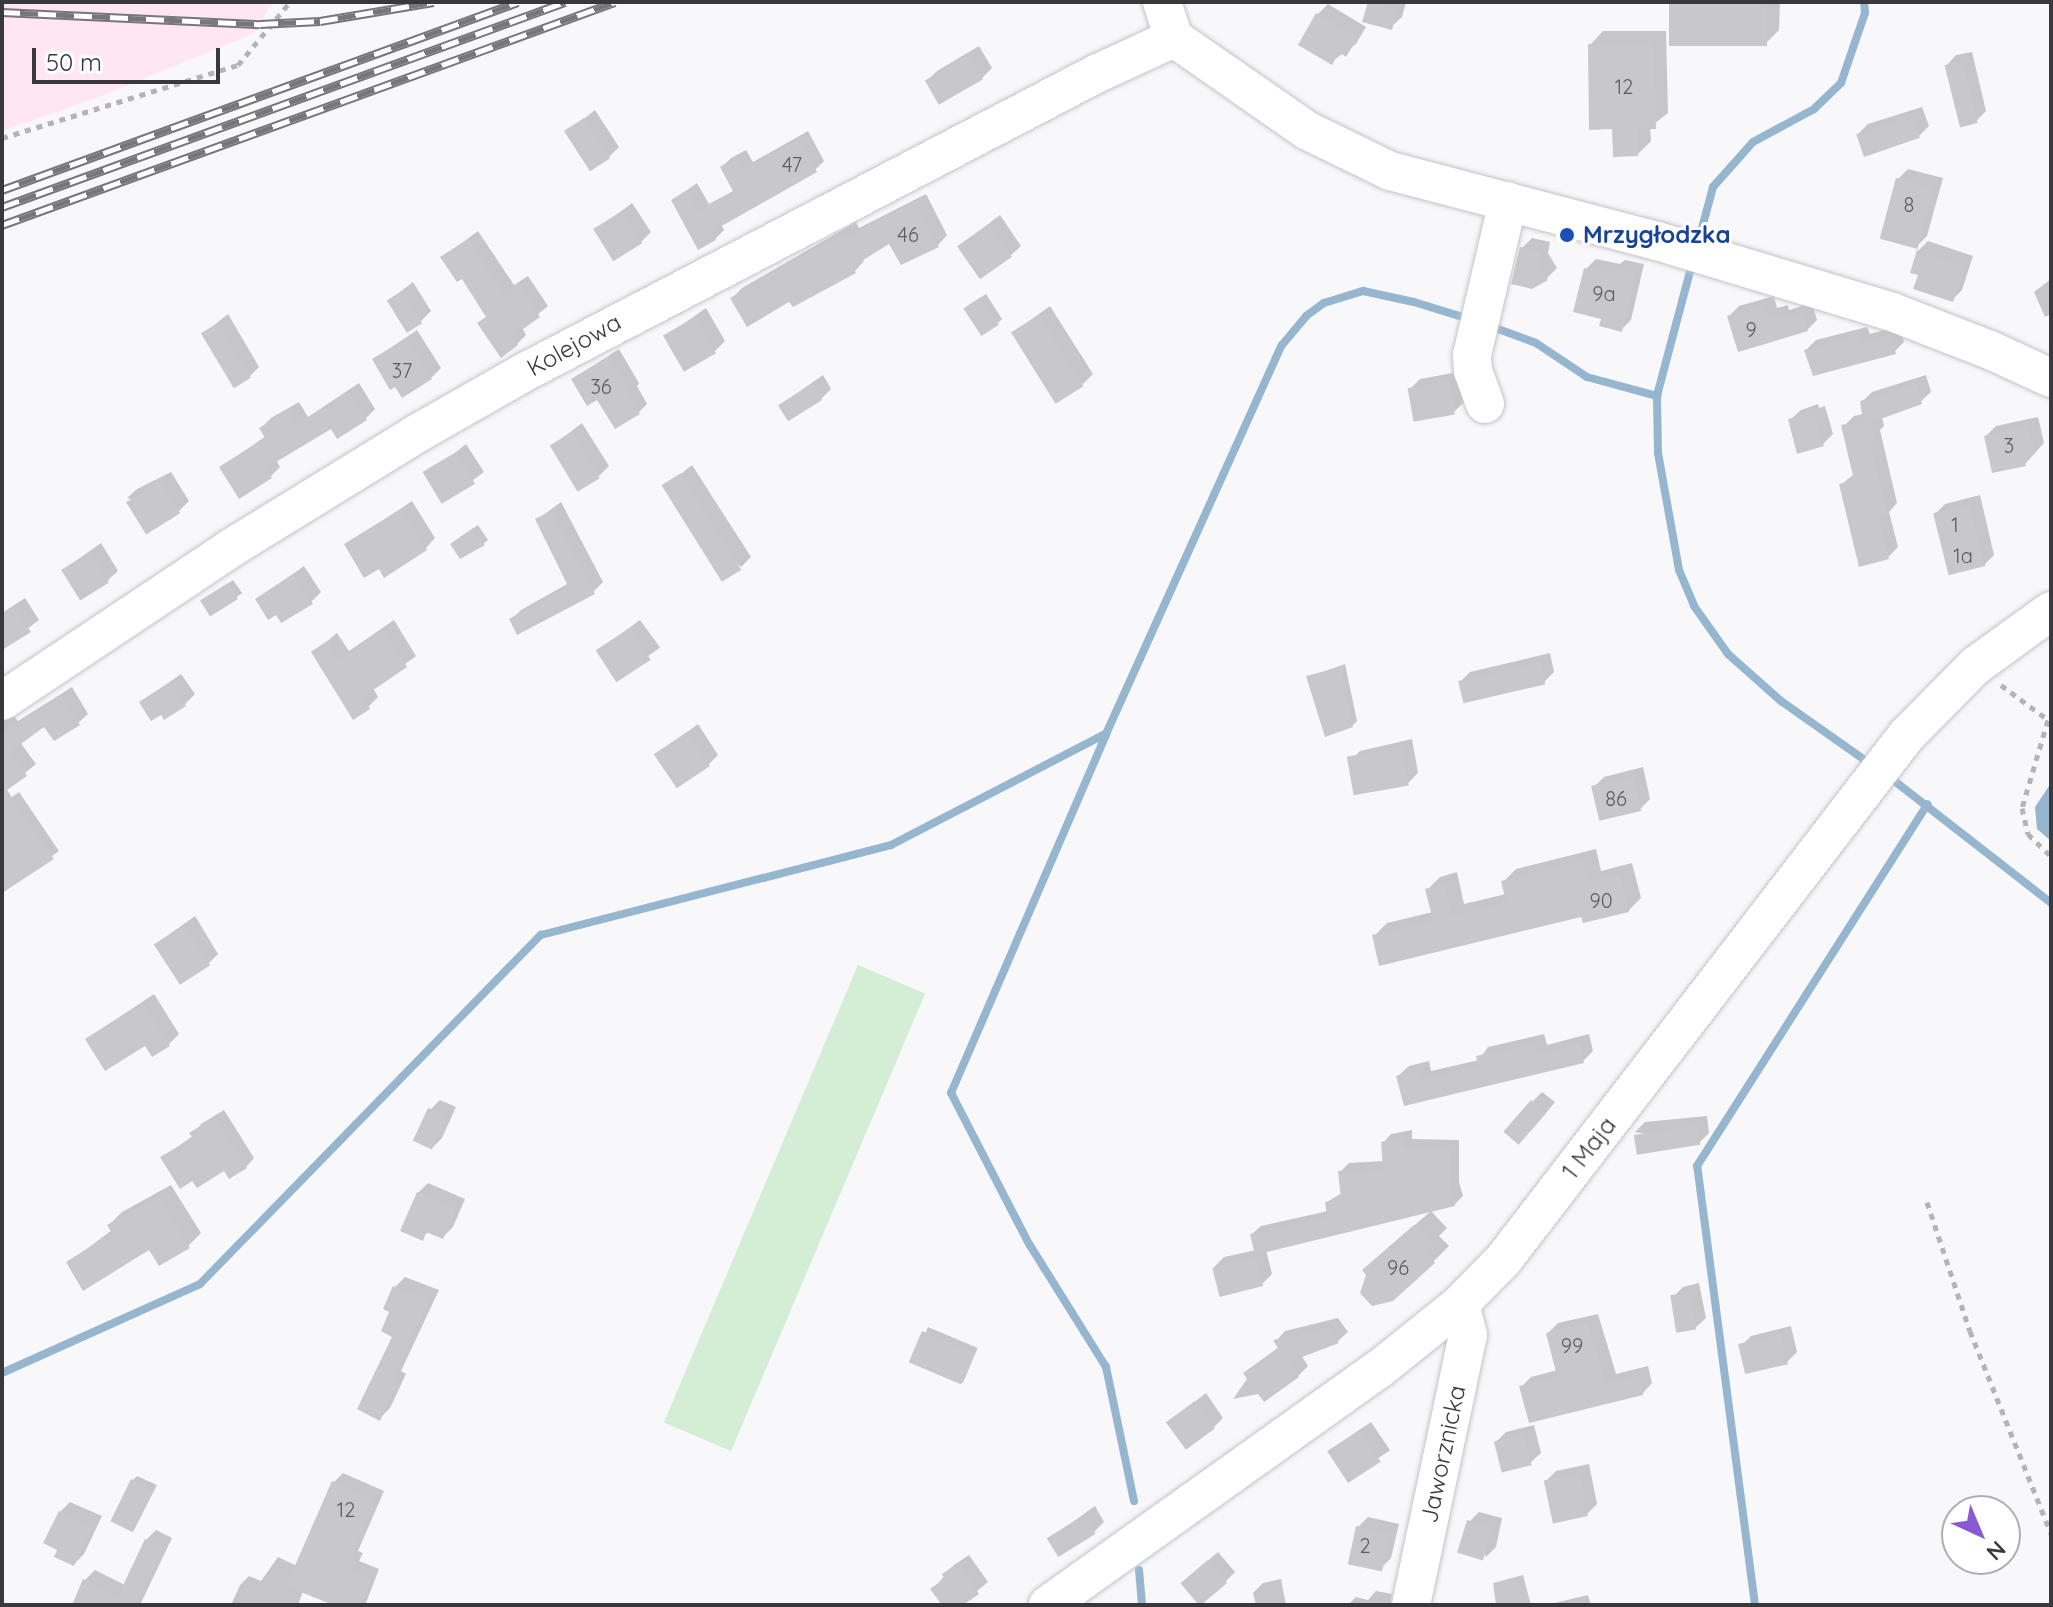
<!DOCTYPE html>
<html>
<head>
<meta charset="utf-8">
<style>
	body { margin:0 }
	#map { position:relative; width:2053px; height:1607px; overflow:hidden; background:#f8f7fa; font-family:Quicksand,sans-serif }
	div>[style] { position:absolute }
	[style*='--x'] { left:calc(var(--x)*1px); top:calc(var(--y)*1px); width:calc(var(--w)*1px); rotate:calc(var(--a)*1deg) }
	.industrial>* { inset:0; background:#ffe6f0 }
	.green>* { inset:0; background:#d3eed4; transform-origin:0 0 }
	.water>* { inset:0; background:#96b6d0 }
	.shadow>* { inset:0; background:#0003; transform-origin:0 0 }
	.stream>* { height:8px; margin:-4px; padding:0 4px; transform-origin:4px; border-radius:4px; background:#96b6d0 }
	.building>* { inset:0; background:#c8c8cb; transform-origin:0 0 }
	.path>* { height:5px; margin-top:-2.5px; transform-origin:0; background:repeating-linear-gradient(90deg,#b4b3b6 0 6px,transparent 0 12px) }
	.roads { filter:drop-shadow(0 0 2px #c4c4c7) drop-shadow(0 0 2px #c4c4c7) }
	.minor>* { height:38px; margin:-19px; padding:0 19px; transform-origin:19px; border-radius:19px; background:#fff }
	.rail>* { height:9px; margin-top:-4.5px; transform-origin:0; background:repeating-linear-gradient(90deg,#fff 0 18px,#777679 0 36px); box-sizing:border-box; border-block:2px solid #777679 }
	.dots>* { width:22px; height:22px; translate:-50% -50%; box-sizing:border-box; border:4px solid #fff; border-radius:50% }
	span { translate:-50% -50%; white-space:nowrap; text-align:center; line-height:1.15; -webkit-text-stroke:6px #fff; paint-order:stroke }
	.number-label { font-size:20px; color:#5d5c5e }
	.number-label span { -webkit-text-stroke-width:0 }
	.transit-label { font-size:24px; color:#164399; font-weight:700 }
	.left { translate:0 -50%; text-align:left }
	.street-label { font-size:24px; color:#39383a }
	.frame { position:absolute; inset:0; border:4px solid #39383a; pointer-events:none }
	.north { position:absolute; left:1941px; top:1495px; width:80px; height:80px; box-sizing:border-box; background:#fff; border:2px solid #b0afb0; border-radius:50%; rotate:136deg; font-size:22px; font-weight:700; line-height:32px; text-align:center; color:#39383a }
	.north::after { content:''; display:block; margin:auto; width:28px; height:36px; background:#8859d3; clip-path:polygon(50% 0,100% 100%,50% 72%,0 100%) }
	.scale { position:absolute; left:32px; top:48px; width:188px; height:36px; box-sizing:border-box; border:4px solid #39383a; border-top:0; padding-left:10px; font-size:24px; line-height:28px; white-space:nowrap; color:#39383a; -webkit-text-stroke:6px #fff; paint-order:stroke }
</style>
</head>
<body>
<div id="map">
	<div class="industrial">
		<i style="clip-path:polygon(2px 2px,273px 2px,253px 34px,99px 97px,2px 131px)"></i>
	</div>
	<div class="green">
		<i style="left:858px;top:965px;width:73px;height:497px;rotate:23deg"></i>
	</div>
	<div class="water">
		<i style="clip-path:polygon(2051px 783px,2051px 841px,2037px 829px,2035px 807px)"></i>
	</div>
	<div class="shadow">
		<i style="clip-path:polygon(1370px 2px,1406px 2px,1402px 17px,1391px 27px,1365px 20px)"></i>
		<i style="clip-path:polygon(1671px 2px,1780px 2px,1779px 30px,1765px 44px)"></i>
		<i style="clip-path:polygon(1328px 4px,1366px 27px,1356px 44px,1331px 62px,1318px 14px)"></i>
		<i style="clip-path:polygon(1603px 31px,1666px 31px,1668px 113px,1650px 127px,1651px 141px,1638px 154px,1614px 127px,1590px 45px)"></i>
		<i style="clip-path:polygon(979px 46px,992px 68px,982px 78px,927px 81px,937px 71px)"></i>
		<i style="clip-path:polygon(1972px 52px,1986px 111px,1976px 121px,1946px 66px,1956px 55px)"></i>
		<i style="clip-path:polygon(1922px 107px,1929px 126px,1919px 136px,1864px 154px,1858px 134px,1868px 124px)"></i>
		<i style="clip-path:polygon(595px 110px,619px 147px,609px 157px,566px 133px)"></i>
		<i style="clip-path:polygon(808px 131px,824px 161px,815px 170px,721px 224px,724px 230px,715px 239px,673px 200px,697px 183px,709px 204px,735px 190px,722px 167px,731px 158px,746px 150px,753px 162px)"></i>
		<i style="clip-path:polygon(1908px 169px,1943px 178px,1927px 236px,1917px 246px,1898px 179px)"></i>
		<i style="clip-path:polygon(926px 194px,947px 235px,938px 245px,890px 241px,862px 258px,864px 261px,855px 271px,790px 299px,732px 298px,742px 288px,856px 222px,859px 228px)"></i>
		<i style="clip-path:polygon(632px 203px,651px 232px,641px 242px,596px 230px)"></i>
		<i style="clip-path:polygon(1000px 215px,1021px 246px,1011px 255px,959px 246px)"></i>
		<i style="clip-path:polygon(478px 231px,514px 285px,528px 276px,548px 306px,522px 327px,526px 335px,517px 344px,480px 323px,488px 315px,462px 276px,443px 257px)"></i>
		<i style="clip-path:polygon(1532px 238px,1550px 242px,1548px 253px,1557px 268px,1547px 278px,1522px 248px)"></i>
		<i style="clip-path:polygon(1928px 241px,1973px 256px,1962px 290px,1952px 300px,1920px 273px,1918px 251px)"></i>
		<i style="clip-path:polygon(1596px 259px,1620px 264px,1625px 260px,1644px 264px,1631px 320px,1621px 330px,1604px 317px,1586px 269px)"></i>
		<i style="clip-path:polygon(2051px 279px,2051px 314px,2045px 317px,2034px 292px)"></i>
		<i style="clip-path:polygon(413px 282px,431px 311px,421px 321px,388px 301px)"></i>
		<i style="clip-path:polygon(986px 294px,1002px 319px,998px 323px,965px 308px)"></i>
		<i style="clip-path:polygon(1774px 296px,1777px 308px,1788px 305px,1789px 310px,1812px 303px,1817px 320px,1807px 330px,1729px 316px,1739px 306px)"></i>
		<i style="clip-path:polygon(1050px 306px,1093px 374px,1083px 384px,1014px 332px)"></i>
		<i style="clip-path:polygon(706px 308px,725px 341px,715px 351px,666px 336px)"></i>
		<i style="clip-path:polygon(228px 314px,259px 367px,249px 377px,204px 333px)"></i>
		<i style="clip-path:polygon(1899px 326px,1904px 342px,1894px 352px,1806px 350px,1816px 340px,1867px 327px,1870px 334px)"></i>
		<i style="clip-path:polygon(417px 330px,441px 368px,431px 378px,374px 359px)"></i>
		<i style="clip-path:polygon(619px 349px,639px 383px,637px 386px,647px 404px,638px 413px,598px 397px,573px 379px)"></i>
		<i style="clip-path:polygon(1458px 372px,1464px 402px,1454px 412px,1410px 389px,1420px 379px)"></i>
		<i style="clip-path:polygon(823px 375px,831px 389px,821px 399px,780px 405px)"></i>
		<i style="clip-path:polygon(1926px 375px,1931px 392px,1920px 402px,1882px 416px,1884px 426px,1880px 430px,1897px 503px,1889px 512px,1898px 547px,1888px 557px,1842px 484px,1854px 474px,1844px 426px,1854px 416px,1864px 414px,1862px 402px,1872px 392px)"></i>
		<i style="clip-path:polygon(359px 383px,375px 409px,365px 419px,331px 426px,276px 460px,280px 467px,270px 477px,221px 467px,266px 436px,261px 428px,271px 418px,299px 402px,308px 417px)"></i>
		<i style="clip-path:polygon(1818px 404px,1819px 408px,1825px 406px,1833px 434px,1823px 444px,1790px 420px,1801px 410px)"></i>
		<i style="clip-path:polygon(2038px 417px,2044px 443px,2025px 464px,1986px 436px,1996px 426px)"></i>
		<i style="clip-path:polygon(582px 423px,609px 466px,599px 476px,552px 446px)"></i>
		<i style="clip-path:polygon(466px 444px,484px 472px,444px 501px,427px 476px)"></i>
		<i style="clip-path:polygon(692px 465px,751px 557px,741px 567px,665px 487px)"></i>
		<i style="clip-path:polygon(171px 472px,189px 501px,179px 511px,127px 498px,137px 489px)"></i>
		<i style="clip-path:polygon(1980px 495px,1994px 555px,1984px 565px,1935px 514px,1945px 504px)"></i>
		<i style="clip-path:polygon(412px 501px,435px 538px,426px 548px,346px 545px)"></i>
		<i style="clip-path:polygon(561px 502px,603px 582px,593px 592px,511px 620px,521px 610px,569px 583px,538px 519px)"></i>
		<i style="clip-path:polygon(478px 525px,488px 540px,483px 544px,457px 540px)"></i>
		<i style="clip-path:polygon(101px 543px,118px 571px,108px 580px,63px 570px)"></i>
		<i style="clip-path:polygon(304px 566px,321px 592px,311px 602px,258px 599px)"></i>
		<i style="left:233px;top:580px;width:16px;height:37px;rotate:55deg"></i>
		<i style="clip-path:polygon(25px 598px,39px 620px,2px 648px,2px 613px)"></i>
		<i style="clip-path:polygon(394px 620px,416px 656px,373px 688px,378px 697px,368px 707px,313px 653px,337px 633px,349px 651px)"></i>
		<i style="left:640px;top:620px;width:34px;height:52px;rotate:54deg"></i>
		<i style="clip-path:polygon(1550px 653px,1554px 672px,1544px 682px,1460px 682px,1470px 672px)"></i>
		<i style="clip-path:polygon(1345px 664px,1357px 721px,1352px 726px,1308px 677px)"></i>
		<i style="clip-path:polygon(181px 674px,195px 694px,185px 704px,141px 702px)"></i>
		<i style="clip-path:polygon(72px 687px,88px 714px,78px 723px,44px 724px,20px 742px,36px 764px,2px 792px,2px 721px,12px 714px,18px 721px)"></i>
		<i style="clip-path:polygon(698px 724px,718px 755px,708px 765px,656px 755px)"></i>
		<i style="clip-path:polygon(1412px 739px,1418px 773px,1408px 783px,1350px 761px,1360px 751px)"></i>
		<i style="clip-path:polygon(1643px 767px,1650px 799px,1640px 809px,1594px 787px,1604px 777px)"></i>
		<i style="clip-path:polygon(19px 792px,59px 851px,2px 891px,2px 804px)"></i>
		<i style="clip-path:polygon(1596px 849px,1601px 871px,1632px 863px,1641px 898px,1628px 911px,1374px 936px,1387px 923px,1433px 912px,1427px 890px,1440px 877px,1457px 872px,1464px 904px,1506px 894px,1503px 882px,1516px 869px)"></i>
		<i style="clip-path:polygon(195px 916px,218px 954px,208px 964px,156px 944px)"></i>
		<i style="clip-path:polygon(154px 994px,179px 1034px,169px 1044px,152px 1054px,146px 1043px,87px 1039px)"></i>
		<i style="clip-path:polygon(1544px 1034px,1547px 1045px,1589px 1034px,1593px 1051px,1583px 1061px,1405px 1103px,1398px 1076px,1409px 1066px,1429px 1061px,1431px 1071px,1479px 1060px,1488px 1047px)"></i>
		<i style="clip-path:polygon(1542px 1092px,1555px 1102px,1530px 1132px,1532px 1102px)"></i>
		<i style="clip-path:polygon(440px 1100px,456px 1107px,442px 1138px,432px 1148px,430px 1110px)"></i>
		<i style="clip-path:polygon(224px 1110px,254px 1158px,246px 1167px,225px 1169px,163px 1157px,194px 1135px,201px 1124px)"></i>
		<i style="clip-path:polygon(1707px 1116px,1709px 1133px,1699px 1143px,1635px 1132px,1645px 1122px)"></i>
		<i style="clip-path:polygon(1412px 1130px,1412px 1139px,1459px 1140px,1459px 1182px,1463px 1196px,1454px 1205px,1266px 1250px,1272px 1274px,1262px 1284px,1214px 1267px,1224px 1257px,1256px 1250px,1252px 1234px,1261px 1226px,1328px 1211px,1327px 1202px,1342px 1193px,1340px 1172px,1349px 1163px,1384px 1161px,1383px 1143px,1391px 1134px)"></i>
		<i style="clip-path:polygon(428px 1183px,465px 1199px,453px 1227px,443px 1237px,429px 1231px,422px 1238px,418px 1193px)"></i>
		<i style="clip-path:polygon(171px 1185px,201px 1233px,188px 1246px,149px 1247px,68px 1263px,112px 1230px,109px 1225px,122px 1212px)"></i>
		<i style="clip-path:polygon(1431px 1211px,1447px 1228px,1439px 1236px,1449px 1246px,1433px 1262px,1380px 1255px)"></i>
		<i style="clip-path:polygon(405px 1277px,439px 1290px,401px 1371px,406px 1374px,390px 1408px,380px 1418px,395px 1336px,392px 1311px,386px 1308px,395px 1287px)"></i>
		<i style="clip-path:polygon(1699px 1283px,1706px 1318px,1695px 1328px,1673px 1297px,1683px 1287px)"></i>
		<i style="clip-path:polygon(1598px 1314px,1616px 1374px,1648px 1366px,1652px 1383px,1642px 1394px,1521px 1387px,1531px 1377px,1558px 1370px,1548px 1333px,1558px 1323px)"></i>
		<i style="clip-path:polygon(1338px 1318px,1348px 1332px,1338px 1341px,1301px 1355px,1308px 1366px,1298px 1376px,1250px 1379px,1246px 1373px,1280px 1346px,1276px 1341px,1285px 1331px)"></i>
		<i style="clip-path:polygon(1791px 1326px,1797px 1352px,1787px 1362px,1741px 1346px,1751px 1336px)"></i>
		<i style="left:928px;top:1327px;width:54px;height:38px;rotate:23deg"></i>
		<i style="clip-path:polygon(1206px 1393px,1223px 1418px,1213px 1428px,1169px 1422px)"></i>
		<i style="left:1371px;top:1422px;width:34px;height:50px;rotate:56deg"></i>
		<i style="clip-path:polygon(1534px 1425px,1541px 1453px,1530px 1463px,1496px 1442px,1506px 1432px)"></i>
		<i style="clip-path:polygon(1589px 1464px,1597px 1504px,1587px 1514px,1546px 1481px,1556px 1471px)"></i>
		<i style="clip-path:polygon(343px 1473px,384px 1491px,358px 1551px,363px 1553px,359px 1561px,379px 1569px,366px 1603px,338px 1605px,303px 1591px,298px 1605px,231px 1605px,240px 1585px,249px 1576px,261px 1581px,278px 1557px,297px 1566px,333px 1483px)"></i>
		<i style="clip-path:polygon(137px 1476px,157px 1485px,134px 1530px,133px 1480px)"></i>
		<i style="clip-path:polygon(70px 1502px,102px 1516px,84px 1554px,74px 1564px,60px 1512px)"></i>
		<i style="clip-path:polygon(1095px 1506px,1104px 1522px,1094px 1532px,1049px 1539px)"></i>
		<i style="clip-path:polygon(1479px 1512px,1502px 1518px,1496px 1547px,1486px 1557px,1469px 1522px)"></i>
		<i style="clip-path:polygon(1368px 1517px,1399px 1524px,1391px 1558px,1381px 1568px,1358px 1527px)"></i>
		<i style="clip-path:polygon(156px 1530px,172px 1538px,140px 1605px,82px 1605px,85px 1580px,95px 1570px,125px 1585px,146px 1540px)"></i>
		<i style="clip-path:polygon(1218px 1552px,1235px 1572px,1225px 1582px,1193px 1573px)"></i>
		<i style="clip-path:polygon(969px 1555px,988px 1582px,960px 1605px,944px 1605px,933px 1589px,954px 1565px)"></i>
		<i style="clip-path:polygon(1281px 1579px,1286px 1605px,1256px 1605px,1253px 1593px,1263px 1583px)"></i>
		<i style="clip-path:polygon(1376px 1591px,1392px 1594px,1390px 1605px,1348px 1605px,1356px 1597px,1368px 1600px)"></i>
		<i style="clip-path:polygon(1588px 1595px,1591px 1605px,1549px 1605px,1550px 1604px)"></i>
	</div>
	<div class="stream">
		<i style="--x:1698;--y:243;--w:58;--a:-75"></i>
		<i style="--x:1713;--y:187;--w:60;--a:-48.4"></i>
		<i style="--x:1753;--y:142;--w:69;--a:-28.4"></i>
		<i style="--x:1814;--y:109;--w:37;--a:-44"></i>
		<i style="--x:1841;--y:83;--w:74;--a:-71.1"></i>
		<i style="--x:1865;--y:13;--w:11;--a:-95"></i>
		<i style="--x:1692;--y:264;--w:137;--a:104.9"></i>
		<i style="--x:1657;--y:396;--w:57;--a:89"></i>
		<i style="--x:1658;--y:453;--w:119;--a:79.8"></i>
		<i style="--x:1679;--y:570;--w:39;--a:67"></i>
		<i style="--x:1694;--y:606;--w:59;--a:54.7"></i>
		<i style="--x:1728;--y:654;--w:71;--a:41.6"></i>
		<i style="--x:1781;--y:701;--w:113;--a:35.2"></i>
		<i style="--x:1490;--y:326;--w:49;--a:20.3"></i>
		<i style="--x:1536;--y:343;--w:61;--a:33.7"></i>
		<i style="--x:1587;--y:377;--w:73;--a:15.2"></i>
		<i style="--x:1888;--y:776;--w:207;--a:37.9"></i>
		<i style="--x:2;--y:1373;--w:217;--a:-24.2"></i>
		<i style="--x:200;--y:1284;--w:488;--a:-45.7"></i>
		<i style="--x:541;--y:935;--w:361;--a:-14.4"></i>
		<i style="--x:891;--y:845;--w:241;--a:-27.4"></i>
		<i style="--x:1134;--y:1501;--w:137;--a:-101.8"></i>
		<i style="--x:1106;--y:1367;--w:145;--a:-122"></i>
		<i style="--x:1029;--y:1244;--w:170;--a:-117.3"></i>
		<i style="--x:951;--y:1093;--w:391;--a:-66.6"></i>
		<i style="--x:1106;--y:734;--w:427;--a:-65.7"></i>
		<i style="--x:1282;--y:345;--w:38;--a:-50"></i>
		<i style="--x:1306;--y:316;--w:22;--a:-36"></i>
		<i style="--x:1324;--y:303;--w:41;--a:-17.1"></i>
		<i style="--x:1363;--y:291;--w:52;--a:12.2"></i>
		<i style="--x:1414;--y:302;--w:58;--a:17.2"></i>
		<i style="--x:1139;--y:1570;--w:35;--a:85"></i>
		<i style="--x:1755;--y:1605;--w:443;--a:-97.5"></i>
		<i style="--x:1697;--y:1166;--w:429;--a:-57.5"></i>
	</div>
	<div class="building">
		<i style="clip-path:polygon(1368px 2px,1398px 5px,1392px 30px,1362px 22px)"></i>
		<i style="left:1669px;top:2px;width:98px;height:44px"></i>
		<i style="clip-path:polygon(1316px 13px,1358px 37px,1346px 57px,1339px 52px,1332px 65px,1298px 45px)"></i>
		<i style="clip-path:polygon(1654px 43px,1656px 129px,1638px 129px,1638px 156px,1613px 157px,1612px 129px,1589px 130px,1588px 44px)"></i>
		<i style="left:969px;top:55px;width:28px;height:51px;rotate:60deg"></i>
		<i style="left:1962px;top:61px;width:64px;height:18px;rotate:76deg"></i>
		<i style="left:1912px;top:115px;width:24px;height:59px;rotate:71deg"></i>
		<i style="left:584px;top:118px;width:48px;height:24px;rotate:57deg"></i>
		<i style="clip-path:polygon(799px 139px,817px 172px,711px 232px,716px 240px,698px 250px,671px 200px,687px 190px,699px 211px,734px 193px,720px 167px,736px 157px,743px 170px)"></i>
		<i style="left:1896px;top:178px;width:39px;height:63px;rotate:15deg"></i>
		<i style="clip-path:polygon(915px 202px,939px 247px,901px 265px,889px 244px,852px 267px,856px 273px,793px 307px,789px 302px,747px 327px,730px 298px,845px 231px,848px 236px)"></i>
		<i style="left:622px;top:211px;width:38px;height:34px;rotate:58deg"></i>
		<i style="left:989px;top:224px;width:40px;height:39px;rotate:55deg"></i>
		<i style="clip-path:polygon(468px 239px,504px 293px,518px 283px,540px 317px,513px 336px,518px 345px,501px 358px,477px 323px,486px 317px,462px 279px,457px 282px,440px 257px)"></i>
		<i style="clip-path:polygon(1520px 247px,1541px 252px,1539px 264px,1548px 280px,1532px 289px,1511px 284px)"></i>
		<i style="clip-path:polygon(1917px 250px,1965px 266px,1953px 302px,1913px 289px,1918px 275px,1910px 273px)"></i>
		<i style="clip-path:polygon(1584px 268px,1611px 274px,1613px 269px,1635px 274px,1622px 332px,1599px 326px,1601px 319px,1573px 312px)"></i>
		<i style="left:402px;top:291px;width:38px;height:18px;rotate:58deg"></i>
		<i style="left:981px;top:297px;width:33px;height:21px;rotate:57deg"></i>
		<i style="clip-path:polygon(1764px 305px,1767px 317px,1778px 314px,1779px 319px,1803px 312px,1808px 331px,1738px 352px,1727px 316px)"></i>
		<i style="left:1039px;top:315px;width:84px;height:33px;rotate:58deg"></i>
		<i style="left:695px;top:317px;width:42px;height:37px;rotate:60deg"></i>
		<i style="left:218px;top:323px;width:64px;height:20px;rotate:59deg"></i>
		<i style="clip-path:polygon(1857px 335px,1860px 342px,1891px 335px,1896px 354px,1813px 376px,1804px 350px)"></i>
		<i style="clip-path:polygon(407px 338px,432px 379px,402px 398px,395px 387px,390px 390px,372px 359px)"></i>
		<i style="clip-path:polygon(609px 356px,632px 394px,629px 396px,640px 414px,615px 429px,597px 400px,587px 406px,571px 379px)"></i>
		<i style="left:1449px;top:381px;width:34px;height:42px;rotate:80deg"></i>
		<i style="clip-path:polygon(1917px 383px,1922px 404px,1872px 422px,1875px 438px,1870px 439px,1888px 515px,1878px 517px,1889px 559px,1859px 567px,1839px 484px,1854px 480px,1841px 425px,1863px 421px,1860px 401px)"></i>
		<i style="left:812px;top:384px;width:19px;height:40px;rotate:58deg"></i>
		<i style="clip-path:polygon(348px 391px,367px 420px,337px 439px,331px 429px,266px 468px,272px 478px,239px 499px,219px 467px,265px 438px,259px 428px,288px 411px,297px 425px)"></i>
		<i style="clip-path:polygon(1808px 413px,1809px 417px,1815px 415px,1824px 446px,1797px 454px,1788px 419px)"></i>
		<i style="clip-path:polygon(2028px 426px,2035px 454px,2024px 457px,2026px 466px,1992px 473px,1984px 436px)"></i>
		<i style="left:572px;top:432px;width:54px;height:26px;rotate:59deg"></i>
		<i style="left:456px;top:452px;width:37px;height:39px;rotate:59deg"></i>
		<i style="left:681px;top:473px;width:114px;height:23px;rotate:58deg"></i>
		<i style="left:160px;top:481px;width:38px;height:40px;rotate:58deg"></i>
		<i style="left:1970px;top:504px;width:64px;height:38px;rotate:76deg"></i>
		<i style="clip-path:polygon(401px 509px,427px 550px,384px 578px,379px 569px,364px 578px,344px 544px)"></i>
		<i style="clip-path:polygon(551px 511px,595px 594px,517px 635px,509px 619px,568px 586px,535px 519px)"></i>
		<i style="clip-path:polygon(473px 528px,485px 545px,460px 559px,450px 544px)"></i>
		<i style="left:90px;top:552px;width:36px;height:34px;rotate:58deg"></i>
		<i style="clip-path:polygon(293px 574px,313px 604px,281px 623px,276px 615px,268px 620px,255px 599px)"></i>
		<i style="left:228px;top:583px;width:19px;height:33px;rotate:58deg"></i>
		<i style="clip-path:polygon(14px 607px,31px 632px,2px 650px,2px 615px)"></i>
		<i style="left:630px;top:628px;width:38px;height:41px;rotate:57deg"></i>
		<i style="clip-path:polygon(384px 629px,407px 667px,363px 697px,370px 709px,353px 720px,311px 652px,327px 641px,338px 659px)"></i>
		<i style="left:1540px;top:662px;width:23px;height:84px;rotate:77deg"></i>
		<i style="clip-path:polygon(1341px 667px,1353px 727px,1325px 737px,1306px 676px)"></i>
		<i style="clip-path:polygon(170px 682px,186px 706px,164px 720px,161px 715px,151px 721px,139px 702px)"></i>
		<i style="clip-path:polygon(61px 696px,80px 725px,54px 741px,44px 727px,10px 752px,27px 776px,7px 790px,54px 859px,2px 893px,2px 733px)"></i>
		<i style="left:687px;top:732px;width:41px;height:40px;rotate:56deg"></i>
		<i style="left:1402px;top:747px;width:39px;height:56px;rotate:80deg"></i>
		<i style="left:1633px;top:776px;width:36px;height:43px;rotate:77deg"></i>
		<i style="clip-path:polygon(1583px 860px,1589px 882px,1620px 875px,1629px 912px,1583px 923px,1581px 917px,1379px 966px,1372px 935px,1433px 920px,1425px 889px,1444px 884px,1452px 915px,1506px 902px,1501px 881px)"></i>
		<i style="left:184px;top:925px;width:48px;height:36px;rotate:57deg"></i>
		<i style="clip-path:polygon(143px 1002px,170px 1046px,152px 1057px,145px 1046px,105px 1071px,85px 1039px)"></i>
		<i style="clip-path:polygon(1535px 1043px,1538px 1054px,1580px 1043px,1584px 1063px,1404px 1106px,1396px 1076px,1419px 1070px,1421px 1080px,1453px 1072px,1478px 1066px,1476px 1056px)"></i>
		<i style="left:1531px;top:1100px;width:20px;height:42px;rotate:41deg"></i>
		<i style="left:428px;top:1108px;width:21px;height:36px;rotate:25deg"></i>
		<i style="clip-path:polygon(215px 1117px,247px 1168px,229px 1179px,224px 1171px,197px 1188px,192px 1181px,180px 1189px,160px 1157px,193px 1138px,189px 1133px)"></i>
		<i style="left:1697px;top:1125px;width:20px;height:64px;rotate:81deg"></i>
		<i style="clip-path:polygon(1404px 1137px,1404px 1147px,1451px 1148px,1451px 1192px,1455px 1206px,1255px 1255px,1250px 1234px,1327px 1217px,1325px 1202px,1341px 1199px,1338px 1171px,1383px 1169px,1381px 1142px)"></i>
		<i style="clip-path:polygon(417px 1192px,456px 1209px,443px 1239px,426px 1232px,423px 1241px,400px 1231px)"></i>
		<i style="clip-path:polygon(158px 1196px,190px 1248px,159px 1266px,149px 1250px,83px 1291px,66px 1262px,112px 1233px,107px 1225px)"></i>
		<i style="clip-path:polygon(1414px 1225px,1433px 1244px,1425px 1252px,1435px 1263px,1393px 1301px,1372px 1306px,1360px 1293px,1366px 1275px,1362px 1270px)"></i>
		<i style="left:1256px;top:1257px;width:30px;height:45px;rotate:76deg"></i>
		<i style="clip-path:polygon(393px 1286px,430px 1300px,392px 1381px,398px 1384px,380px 1421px,357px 1409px,392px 1337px,381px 1331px,389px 1312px,383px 1309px)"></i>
		<i style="left:1690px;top:1292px;width:38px;height:20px;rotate:81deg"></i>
		<i style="clip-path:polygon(1588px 1323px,1606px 1383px,1638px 1375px,1643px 1395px,1529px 1423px,1519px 1386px,1557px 1376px,1546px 1333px)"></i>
		<i style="clip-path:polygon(1328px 1327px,1339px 1343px,1289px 1362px,1299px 1377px,1264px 1402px,1258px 1394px,1233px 1399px,1247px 1379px,1243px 1373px,1278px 1348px,1273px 1340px)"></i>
		<i style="left:922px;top:1331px;width:57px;height:34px;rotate:23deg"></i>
		<i style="left:1781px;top:1334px;width:31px;height:44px;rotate:77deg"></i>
		<i style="left:1195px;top:1401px;width:34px;height:36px;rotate:54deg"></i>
		<i style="left:1360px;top:1430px;width:38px;height:39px;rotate:57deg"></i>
		<i style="left:1524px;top:1434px;width:32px;height:31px;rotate:76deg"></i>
		<i style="left:1579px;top:1473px;width:44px;height:36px;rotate:78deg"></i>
		<i style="left:131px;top:1479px;width:25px;height:47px;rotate:26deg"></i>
		<i style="clip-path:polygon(332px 1481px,376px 1500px,350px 1560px,354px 1562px,351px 1571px,371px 1579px,361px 1605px,333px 1605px,286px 1586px)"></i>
		<i style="clip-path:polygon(59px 1511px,93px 1527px,74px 1566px,54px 1557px,57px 1550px,43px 1543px)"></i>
		<i style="left:1084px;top:1515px;width:22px;height:44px;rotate:58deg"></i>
		<i style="left:1467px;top:1520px;width:27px;height:34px;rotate:17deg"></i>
		<i style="left:1356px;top:1526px;width:35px;height:39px;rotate:12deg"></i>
		<i style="clip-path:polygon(145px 1539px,164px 1548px,137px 1605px,72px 1605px,83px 1579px,118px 1596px)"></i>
		<i style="left:1208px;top:1560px;width:30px;height:36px;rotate:50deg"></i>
		<i style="clip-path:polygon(958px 1563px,979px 1594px,963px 1605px,942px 1605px,930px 1589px,944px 1579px,942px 1574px)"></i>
		<i style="clip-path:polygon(1523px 1575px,1531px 1605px,1496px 1605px,1493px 1583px)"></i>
	</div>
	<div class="path">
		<i style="--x:2;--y:138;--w:247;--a:-17.2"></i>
		<i style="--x:238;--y:65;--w:82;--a:-50.5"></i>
		<i style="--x:2001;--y:685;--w:62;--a:36.5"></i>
		<i style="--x:2048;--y:720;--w:92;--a:106.5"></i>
		<i style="--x:2022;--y:808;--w:27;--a:77"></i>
		<i style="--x:2028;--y:834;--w:32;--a:44"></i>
		<i style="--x:1927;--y:1202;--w:136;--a:71.6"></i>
		<i style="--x:1970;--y:1331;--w:219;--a:68.2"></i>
	</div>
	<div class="roads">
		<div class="minor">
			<i style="--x:1162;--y:2;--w:38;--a:72"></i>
			<i style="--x:1174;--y:38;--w:163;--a:34.8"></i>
			<i style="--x:1308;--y:131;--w:91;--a:26"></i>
			<i style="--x:1390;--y:171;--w:276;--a:14.7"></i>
			<i style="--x:1657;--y:241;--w:245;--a:16.8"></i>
			<i style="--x:1892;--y:312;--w:105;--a:21.2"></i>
			<i style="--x:1990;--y:350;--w:67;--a:24.7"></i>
			<i style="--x:1485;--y:404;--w:35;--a:-110"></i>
			<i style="--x:1473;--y:371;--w:16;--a:-94"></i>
			<i style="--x:1472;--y:355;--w:158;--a:-76.8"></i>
			<i style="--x:2;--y:701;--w:275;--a:-33.7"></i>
			<i style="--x:231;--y:548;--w:217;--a:-31.6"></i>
			<i style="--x:416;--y:434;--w:123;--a:-29.7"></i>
			<i style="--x:523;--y:373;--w:646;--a:-27.56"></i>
			<i style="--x:1096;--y:74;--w:86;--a:-24.8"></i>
			<i style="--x:1048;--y:1605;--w:405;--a:-35.5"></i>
			<i style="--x:1378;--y:1370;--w:105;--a:-38.8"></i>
			<i style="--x:1460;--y:1304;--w:63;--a:-45.6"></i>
			<i style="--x:1504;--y:1259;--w:660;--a:-52.45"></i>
			<i style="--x:1906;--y:736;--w:98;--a:-45.4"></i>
			<i style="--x:1975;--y:666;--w:94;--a:-35.9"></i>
			<i style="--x:1411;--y:1605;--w:276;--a:-78.1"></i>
			<i style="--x:1468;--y:1335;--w:32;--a:-104"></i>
		</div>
	</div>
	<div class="rail">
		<i style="--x:2;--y:12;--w:258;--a:2.7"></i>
		<i style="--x:260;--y:24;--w:60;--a:-2.9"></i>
		<i style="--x:320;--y:21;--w:115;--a:-9.5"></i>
		<i style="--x:2;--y:190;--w:549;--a:-20.02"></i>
		<i style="--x:2;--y:207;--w:599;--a:-20.01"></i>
		<i style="--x:2;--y:225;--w:652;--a:-19.99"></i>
	</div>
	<div class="dots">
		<i style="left:1567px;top:235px;background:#1a4fb4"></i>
	</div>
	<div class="number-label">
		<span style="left:1624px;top:86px">12</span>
		<span style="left:792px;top:164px">47</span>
		<span style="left:1909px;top:204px">8</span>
		<span style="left:908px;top:234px">46</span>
		<span style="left:1604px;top:293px">9a</span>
		<span style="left:1751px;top:329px">9</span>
		<span style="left:402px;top:370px">37</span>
		<span style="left:601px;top:386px">36</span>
		<span style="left:2009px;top:445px">3</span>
		<span style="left:1955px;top:524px">1</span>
		<span style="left:1963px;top:555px">1a</span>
		<span style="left:1616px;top:798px">86</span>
		<span style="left:1601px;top:900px">90</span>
		<span style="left:1398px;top:1267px">96</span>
		<span style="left:1572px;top:1345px">99</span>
		<span style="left:346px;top:1509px">12</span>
		<span style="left:1365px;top:1545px">2</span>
	</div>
	<div class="transit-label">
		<span class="left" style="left:1583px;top:235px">Mrzygłodzka</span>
	</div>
	<div class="street-label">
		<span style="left:574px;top:345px;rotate:-29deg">Kolejowa</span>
		<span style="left:1589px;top:1148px;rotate:-52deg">1 Maja</span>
		<span style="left:1443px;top:1454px;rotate:-78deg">Jaworznicka</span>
	</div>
	<div class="frame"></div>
	<div class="north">N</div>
	<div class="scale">50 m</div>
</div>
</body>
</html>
